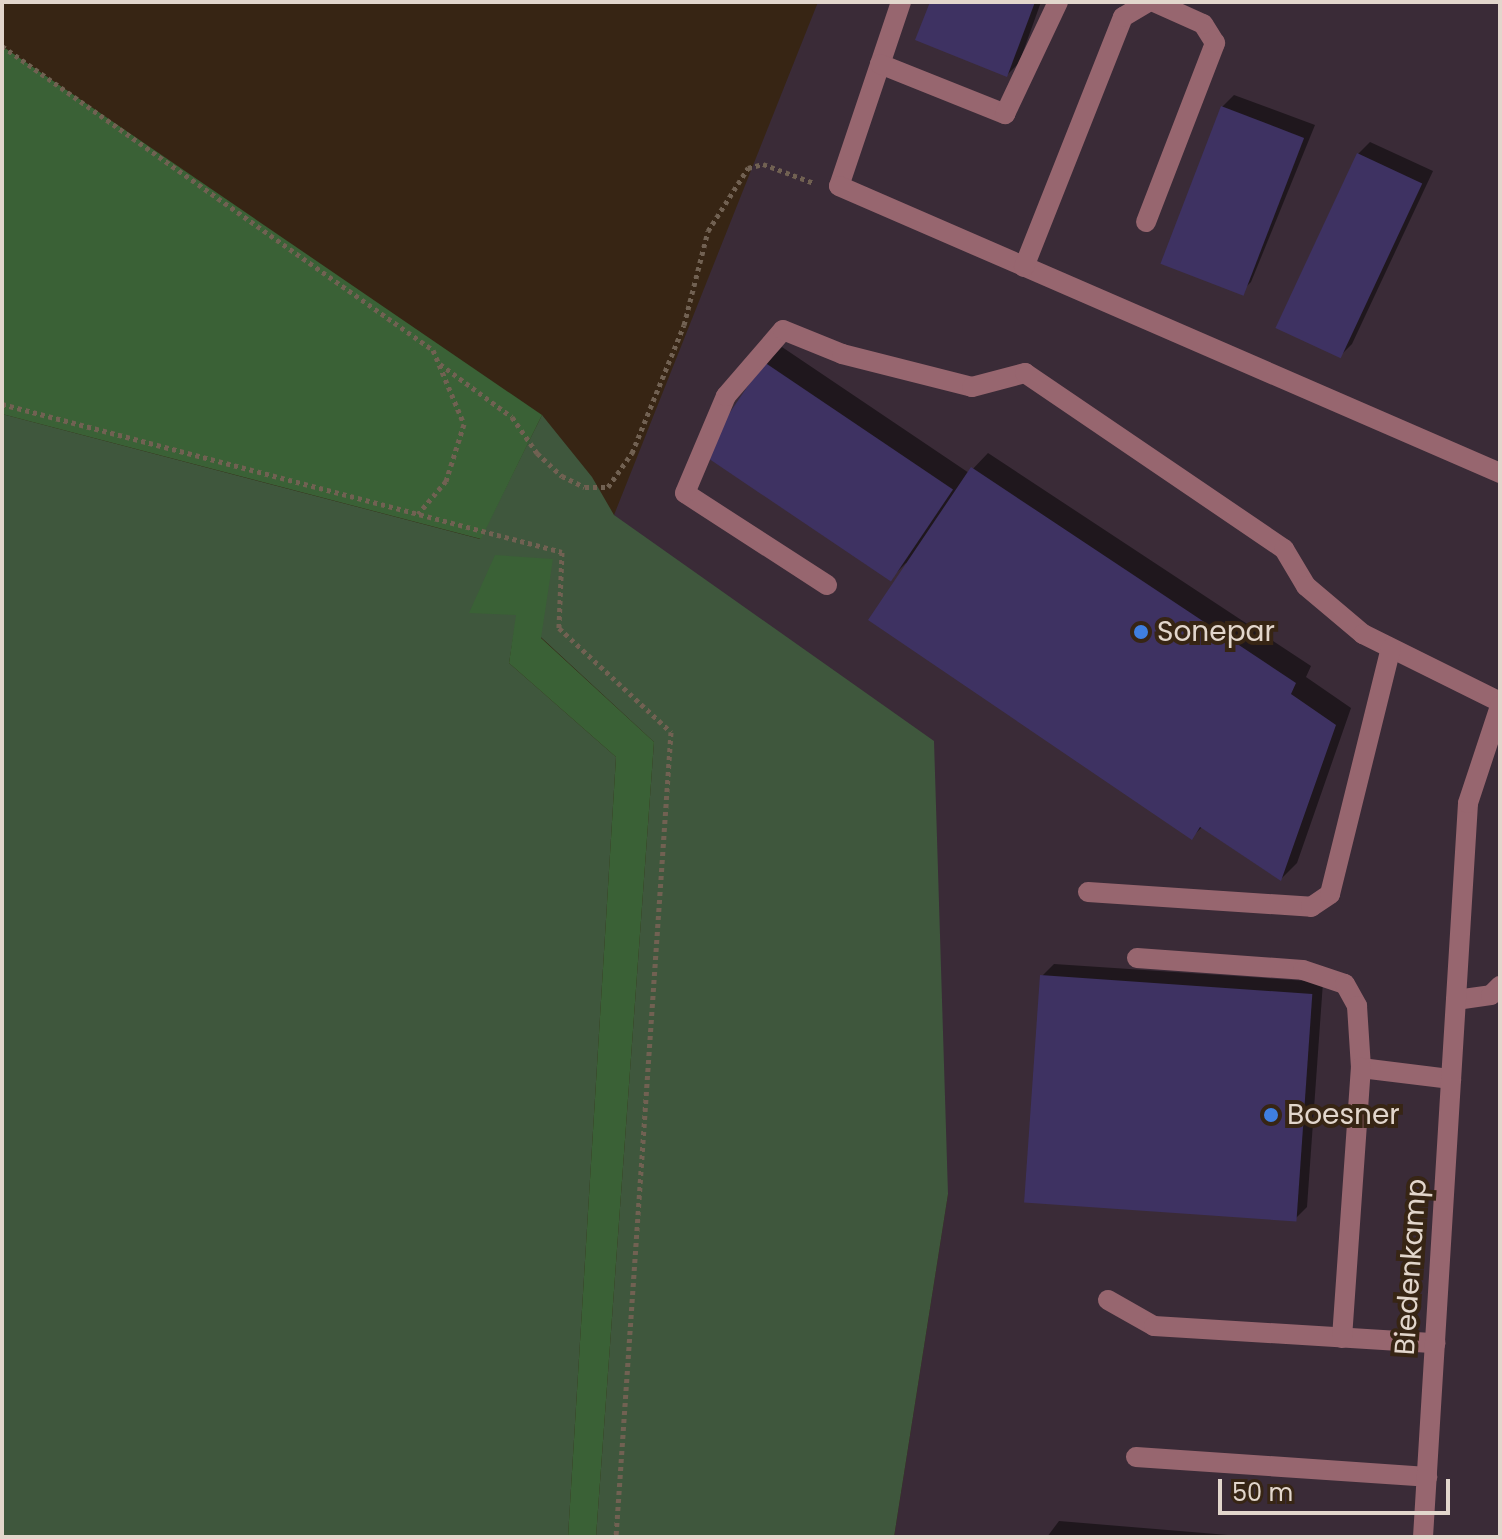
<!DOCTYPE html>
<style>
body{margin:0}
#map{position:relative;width:1502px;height:1539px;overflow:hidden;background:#372514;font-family:Poppins,sans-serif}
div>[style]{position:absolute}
.commercial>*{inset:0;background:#3a2b37}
.green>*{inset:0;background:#3f573d}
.forest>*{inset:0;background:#3a6136}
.shadow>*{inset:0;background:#0007}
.building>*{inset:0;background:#3e3262;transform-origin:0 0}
.path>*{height:5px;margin-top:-2.5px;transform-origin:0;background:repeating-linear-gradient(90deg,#716152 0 4px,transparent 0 8px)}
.minor>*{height:20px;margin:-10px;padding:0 10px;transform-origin:10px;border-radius:10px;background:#97666f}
.dots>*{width:22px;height:22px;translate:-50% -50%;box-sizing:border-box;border:4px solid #372514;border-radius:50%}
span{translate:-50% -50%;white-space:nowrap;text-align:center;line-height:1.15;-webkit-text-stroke:8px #372514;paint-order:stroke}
.poi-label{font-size:28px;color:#e2d6cc}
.left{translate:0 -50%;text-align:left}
.street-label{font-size:28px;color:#e2d6cc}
.frame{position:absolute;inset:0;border:4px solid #e2d6cc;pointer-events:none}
.scale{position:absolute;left:1218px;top:1479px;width:232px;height:36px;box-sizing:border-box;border:4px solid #e2d6cc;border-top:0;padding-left:10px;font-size:24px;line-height:28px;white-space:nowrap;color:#e2d6cc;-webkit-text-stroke:6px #372514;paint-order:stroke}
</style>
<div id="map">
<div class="commercial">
<i style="clip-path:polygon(818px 2px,1500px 2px,1500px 1537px,894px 1537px,948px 1194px,614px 515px)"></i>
</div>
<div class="green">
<i style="clip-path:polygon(2px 414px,480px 539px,542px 415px,592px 477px,614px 515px,934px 741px,948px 1194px,894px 1537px,596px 1537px,654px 742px,517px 615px,509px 663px,616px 757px,568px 1537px,2px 1537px)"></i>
</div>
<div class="forest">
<i style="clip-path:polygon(2px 46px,542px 415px,481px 539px,2px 414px)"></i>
<i style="clip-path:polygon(495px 555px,553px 559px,541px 638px,654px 742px,596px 1537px,568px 1537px,616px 757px,509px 663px,516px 615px,469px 613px)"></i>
</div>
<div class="shadow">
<i style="clip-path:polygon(932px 2px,1041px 2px,1019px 63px,1007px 75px)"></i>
<i style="clip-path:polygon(1234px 95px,1315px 125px,1251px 282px,1239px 294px,1222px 107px)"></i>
<i style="clip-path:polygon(1370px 142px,1433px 171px,1352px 344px,1340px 356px,1358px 154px)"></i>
<i style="clip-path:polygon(782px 347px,969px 473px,988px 453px,1311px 666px,1306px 677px,1351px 708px,1297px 863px,1281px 879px,1203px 826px,1192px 837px,906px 563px,890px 579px,766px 363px)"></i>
<i style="clip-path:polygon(1054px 964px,1323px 982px,1307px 1207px,1295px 1219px,1042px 976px)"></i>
<i style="clip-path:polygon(1059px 1521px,1252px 1537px,1047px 1537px)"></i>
</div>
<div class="building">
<i style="clip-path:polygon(930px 2px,1035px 2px,1007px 77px,915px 40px)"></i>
<i style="left:1221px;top:106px;width:89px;height:169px;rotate:21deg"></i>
<i style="left:1357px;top:153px;width:72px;height:193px;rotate:25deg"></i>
<i style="left:764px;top:362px;width:228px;height:111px;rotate:34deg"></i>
<i style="clip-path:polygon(971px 467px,1296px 683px,1291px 694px,1336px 725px,1281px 881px,1200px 827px,1192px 840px,868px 620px)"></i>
<i style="left:1040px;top:975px;width:273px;height:228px;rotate:4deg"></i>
</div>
<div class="path">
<i style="left:2px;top:46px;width:527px;rotate:35.2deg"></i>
<i style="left:433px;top:350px;width:80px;rotate:67.3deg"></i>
<i style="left:464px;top:424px;width:60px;rotate:107.5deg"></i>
<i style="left:446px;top:481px;width:43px;rotate:130.3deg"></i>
<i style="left:440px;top:364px;width:89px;rotate:36.4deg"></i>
<i style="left:512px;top:417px;width:44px;rotate:55.2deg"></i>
<i style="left:537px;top:453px;width:34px;rotate:43deg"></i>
<i style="left:562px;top:476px;width:25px;rotate:26deg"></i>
<i style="left:585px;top:487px;width:23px"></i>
<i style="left:608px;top:487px;width:42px;rotate:-54.8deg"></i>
<i style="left:632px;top:453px;width:138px;rotate:-67.9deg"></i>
<i style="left:684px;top:325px;width:97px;rotate:-75.7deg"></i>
<i style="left:708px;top:231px;width:75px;rotate:-57.6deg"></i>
<i style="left:748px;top:168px;width:16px;rotate:-15deg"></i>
<i style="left:763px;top:164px;width:54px;rotate:20.4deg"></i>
<i style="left:2px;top:404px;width:579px;rotate:14.8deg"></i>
<i style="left:562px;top:552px;width:76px;rotate:92.3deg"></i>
<i style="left:559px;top:628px;width:153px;rotate:42.9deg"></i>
<i style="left:671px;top:732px;width:807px;rotate:93.91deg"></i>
</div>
<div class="minor">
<i style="left:901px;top:2px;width:194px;rotate:108.6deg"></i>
<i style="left:839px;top:186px;width:721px;rotate:23.47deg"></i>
<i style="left:880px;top:64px;width:135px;rotate:21.8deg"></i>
<i style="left:1005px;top:114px;width:124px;rotate:-64.7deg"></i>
<i style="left:1146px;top:222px;width:192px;rotate:-68.9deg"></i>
<i style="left:1215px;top:43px;width:22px;rotate:-122deg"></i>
<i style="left:1203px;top:24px;width:54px;rotate:-155.8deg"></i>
<i style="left:1024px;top:267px;width:269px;rotate:-68.4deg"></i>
<i style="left:1123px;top:17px;width:29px;rotate:-31deg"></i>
<i style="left:827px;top:585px;width:169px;rotate:-147.1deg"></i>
<i style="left:685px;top:493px;width:105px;rotate:-67.1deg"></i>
<i style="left:726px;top:396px;width:87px;rotate:-49.2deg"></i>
<i style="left:783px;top:330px;width:64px;rotate:22.1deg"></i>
<i style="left:842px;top:354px;width:134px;rotate:14.2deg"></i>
<i style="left:972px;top:387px;width:55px;rotate:-14.8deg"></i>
<i style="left:1025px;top:373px;width:313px;rotate:34.2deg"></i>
<i style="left:1284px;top:549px;width:43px;rotate:59.3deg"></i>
<i style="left:1306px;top:586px;width:75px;rotate:40.1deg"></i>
<i style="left:1363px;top:634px;width:153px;rotate:26.4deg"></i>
<i style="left:1088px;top:892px;width:224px;rotate:3.8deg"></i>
<i style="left:1311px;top:907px;width:23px;rotate:-34deg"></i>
<i style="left:1330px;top:894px;width:253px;rotate:-76.1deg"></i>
<i style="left:1137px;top:958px;width:166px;rotate:4.1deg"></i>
<i style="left:1303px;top:970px;width:44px;rotate:18.4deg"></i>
<i style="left:1345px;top:984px;width:25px;rotate:61deg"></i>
<i style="left:1357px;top:1006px;width:62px;rotate:86.3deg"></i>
<i style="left:1361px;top:1068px;width:91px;rotate:7deg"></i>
<i style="left:1456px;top:1000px;width:35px;rotate:-8deg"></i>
<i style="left:1491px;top:995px;width:13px;rotate:-45deg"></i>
<i style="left:1108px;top:1300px;width:53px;rotate:29.5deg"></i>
<i style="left:1154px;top:1326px;width:282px;rotate:3.5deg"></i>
<i style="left:1342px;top:1338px;width:271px;rotate:-86deg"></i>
<i style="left:1136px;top:1457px;width:292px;rotate:3.9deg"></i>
<i style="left:1423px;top:1537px;width:735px;rotate:-86.49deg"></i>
<i style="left:1468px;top:803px;width:102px;rotate:-71.7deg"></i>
</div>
<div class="dots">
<i style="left:1141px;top:632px;background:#3f7fe0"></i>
<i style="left:1271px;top:1115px;background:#3f7fe0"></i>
</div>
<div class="poi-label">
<span class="left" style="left:1157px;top:632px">Sonepar</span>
<span class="left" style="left:1287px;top:1115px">Boesner</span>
</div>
<div class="street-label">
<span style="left:1411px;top:1267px;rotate:-86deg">Biedenkamp</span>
</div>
<div class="frame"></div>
<div class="scale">50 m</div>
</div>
